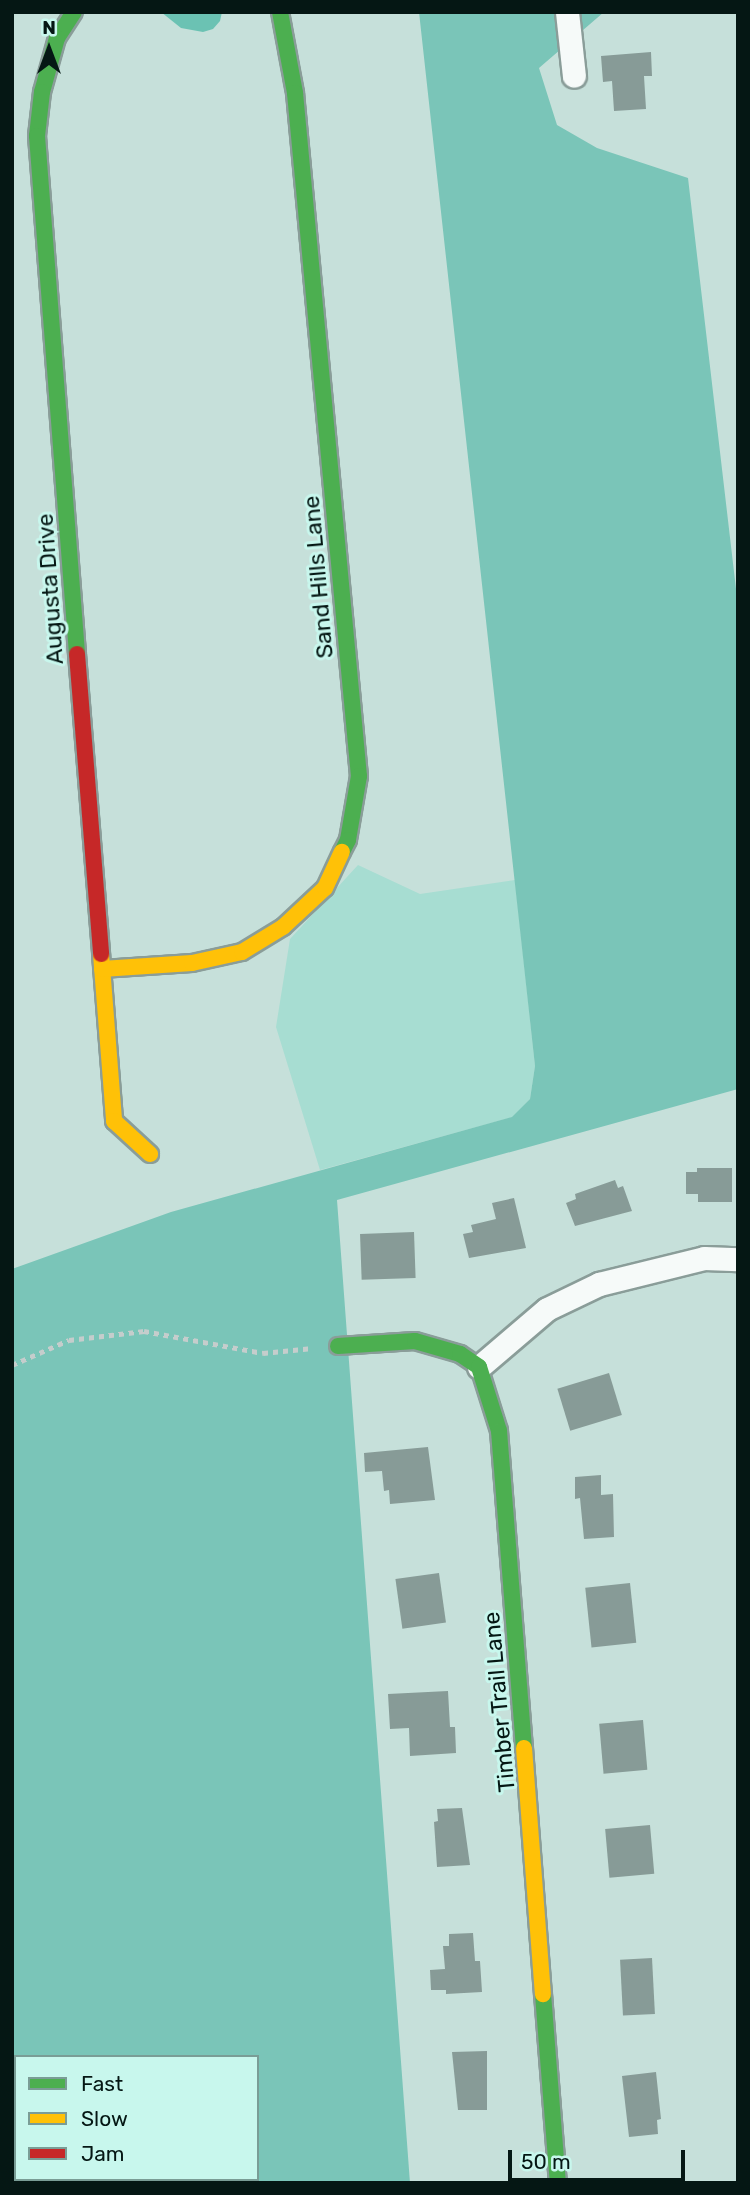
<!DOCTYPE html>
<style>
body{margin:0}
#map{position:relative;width:750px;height:2195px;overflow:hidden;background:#c6e0da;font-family:Rubik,sans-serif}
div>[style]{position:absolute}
.green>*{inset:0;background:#a7ddd2}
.forest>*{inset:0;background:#7ac5b8}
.water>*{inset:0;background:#6bc2b3}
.building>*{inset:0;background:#879b97;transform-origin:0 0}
.path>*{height:4.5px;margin-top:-2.25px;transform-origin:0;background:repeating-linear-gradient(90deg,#c5cdcc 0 5px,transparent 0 10px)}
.roads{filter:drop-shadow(2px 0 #8a9d99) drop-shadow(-2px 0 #8a9d99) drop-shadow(0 2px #8a9d99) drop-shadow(0 -2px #8a9d99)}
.street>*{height:23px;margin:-11.5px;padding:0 11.5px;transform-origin:11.5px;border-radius:11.5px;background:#f6faf9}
.fast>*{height:16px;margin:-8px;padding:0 8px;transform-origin:8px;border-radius:8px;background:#4caf50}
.slow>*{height:16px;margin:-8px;padding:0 8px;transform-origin:8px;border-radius:8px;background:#ffc107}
.jam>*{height:16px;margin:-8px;padding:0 8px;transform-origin:8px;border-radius:8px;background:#c62828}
span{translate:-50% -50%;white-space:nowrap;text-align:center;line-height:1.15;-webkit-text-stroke:6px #c8f7ed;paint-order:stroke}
.street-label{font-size:23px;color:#051714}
.frame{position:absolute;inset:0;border:14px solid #051714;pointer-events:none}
.legend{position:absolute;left:14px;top:2055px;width:245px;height:126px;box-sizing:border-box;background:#c8f7ed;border:2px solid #7a9d96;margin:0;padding:9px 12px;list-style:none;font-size:21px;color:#051714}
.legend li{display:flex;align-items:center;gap:14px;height:35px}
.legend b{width:35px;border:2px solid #7a9d96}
.north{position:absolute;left:14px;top:14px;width:70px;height:70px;-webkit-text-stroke:5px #c8f7ed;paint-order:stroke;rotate:0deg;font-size:19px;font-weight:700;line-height:28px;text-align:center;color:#051714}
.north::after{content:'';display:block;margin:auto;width:24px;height:32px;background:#051714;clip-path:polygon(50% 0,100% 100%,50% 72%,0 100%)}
.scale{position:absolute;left:508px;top:2150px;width:177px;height:32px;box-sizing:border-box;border:4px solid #051714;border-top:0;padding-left:9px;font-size:21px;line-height:24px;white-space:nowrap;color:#051714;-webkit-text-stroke:5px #c8f7ed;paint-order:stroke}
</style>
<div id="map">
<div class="green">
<i style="clip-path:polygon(358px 865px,420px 894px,515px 880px,535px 1066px,530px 1099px,513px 1117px,320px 1170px,276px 1027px,290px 939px)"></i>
</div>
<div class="forest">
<i style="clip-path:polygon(evenodd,419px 12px,604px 12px,539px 68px,557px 125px,597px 148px,688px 178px,738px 606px,738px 1089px,337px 1200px,410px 2183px,12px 2183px,12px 1269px,171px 1212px,512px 1117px,530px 1099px,535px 1066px,419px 12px,16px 2057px,257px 2057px,257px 2179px,16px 2179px,16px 2057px)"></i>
</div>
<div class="water">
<i style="clip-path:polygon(161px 12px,222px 12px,220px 21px,213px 29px,203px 32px,181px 28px)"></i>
</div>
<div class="building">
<i style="clip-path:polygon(651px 52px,652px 76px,644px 76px,646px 109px,614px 111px,612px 81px,603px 82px,601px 56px)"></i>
<i style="clip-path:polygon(697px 1168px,732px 1168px,732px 1202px,698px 1202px,698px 1194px,686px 1194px,686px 1172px,697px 1172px)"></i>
<i style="clip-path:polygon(615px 1180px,618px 1188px,623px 1186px,632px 1211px,575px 1226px,566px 1203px,576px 1199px,575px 1194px)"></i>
<i style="clip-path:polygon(514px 1198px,526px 1248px,469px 1258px,463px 1234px,473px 1232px,471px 1225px,496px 1219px,492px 1203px)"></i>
<i style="left:414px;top:1232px;width:46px;height:54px;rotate:88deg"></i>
<i style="left:609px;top:1373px;width:44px;height:54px;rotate:73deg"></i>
<i style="clip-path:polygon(428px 1447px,435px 1500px,390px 1504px,389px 1490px,384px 1491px,382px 1471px,365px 1472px,364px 1453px)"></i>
<i style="clip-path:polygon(601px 1475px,601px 1495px,613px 1494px,614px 1537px,584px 1539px,580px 1498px,575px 1499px,575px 1477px)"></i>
<i style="left:439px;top:1573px;width:50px;height:44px;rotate:82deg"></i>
<i style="left:630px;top:1583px;width:60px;height:45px;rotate:84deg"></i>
<i style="clip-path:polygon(448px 1691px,450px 1727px,455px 1727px,456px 1753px,410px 1756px,409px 1728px,390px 1729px,388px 1694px)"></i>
<i style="left:643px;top:1720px;width:50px;height:44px;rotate:85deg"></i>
<i style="clip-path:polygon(462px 1808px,470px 1865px,437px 1867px,434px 1822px,438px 1821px,437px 1809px)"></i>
<i style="left:650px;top:1825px;width:49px;height:45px;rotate:85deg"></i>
<i style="clip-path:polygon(473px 1933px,475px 1961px,480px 1961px,482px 1992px,446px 1994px,446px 1990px,431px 1990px,430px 1970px,445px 1969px,443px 1946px,449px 1946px,449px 1934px)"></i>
<i style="left:652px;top:1958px;width:56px;height:32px;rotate:87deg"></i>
<i style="clip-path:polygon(487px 2051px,487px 2110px,458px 2110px,452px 2052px)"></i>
<i style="clip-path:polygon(656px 2072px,661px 2119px,657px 2120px,658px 2134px,629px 2137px,622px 2076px)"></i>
</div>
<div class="path">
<i style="left:12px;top:1365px;width:62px;rotate:-23.7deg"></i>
<i style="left:69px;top:1340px;width:76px;rotate:-6.8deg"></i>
<i style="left:144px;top:1331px;width:121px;rotate:10.5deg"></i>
<i style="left:263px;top:1353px;width:50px;rotate:-5.7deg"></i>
</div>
<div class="roads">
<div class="street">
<i style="left:567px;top:12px;width:64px;rotate:83.8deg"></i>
<i style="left:479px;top:1367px;width:89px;rotate:-40.5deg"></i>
<i style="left:547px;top:1309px;width:58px;rotate:-25.7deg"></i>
<i style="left:599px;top:1284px;width:108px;rotate:-13.9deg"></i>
<i style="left:704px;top:1258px;width:34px;rotate:2deg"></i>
</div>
<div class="fast">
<i style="left:74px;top:12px;width:31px;rotate:123deg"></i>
<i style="left:57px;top:38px;width:56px;rotate:105.5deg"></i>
<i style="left:42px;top:92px;width:44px;rotate:96.5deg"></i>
<i style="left:37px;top:136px;width:520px;rotate:85.58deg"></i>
<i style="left:280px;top:12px;width:82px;rotate:79.5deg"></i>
<i style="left:295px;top:93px;width:686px;rotate:84.65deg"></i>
<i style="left:359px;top:776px;width:65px;rotate:99.8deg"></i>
<i style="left:348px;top:840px;width:13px;rotate:117deg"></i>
<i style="left:338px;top:1346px;width:77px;rotate:-3.7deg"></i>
<i style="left:415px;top:1341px;width:47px;rotate:16.1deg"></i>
<i style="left:460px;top:1354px;width:23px;rotate:34deg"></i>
<i style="left:479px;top:1367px;width:67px;rotate:72.6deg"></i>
<i style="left:499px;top:1431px;width:318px;rotate:85.5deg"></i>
<i style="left:543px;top:1994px;width:190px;rotate:85.5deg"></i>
</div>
<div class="slow">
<i style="left:101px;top:954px;width:168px;rotate:85.5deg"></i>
<i style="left:114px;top:1121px;width:49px;rotate:42.5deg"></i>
<i style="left:102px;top:969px;width:90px;rotate:-3.8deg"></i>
<i style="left:192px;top:963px;width:51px;rotate:-12.4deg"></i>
<i style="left:242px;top:952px;width:48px;rotate:-31.4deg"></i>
<i style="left:283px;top:927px;width:57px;rotate:-42.9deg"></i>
<i style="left:325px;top:888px;width:40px;rotate:-65deg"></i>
<i style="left:524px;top:1748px;width:247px;rotate:85.6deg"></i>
</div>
<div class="jam">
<i style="left:77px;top:654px;width:301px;rotate:85.4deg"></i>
</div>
</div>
<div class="street-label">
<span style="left:318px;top:577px;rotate:-95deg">Sand Hills Lane</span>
<span style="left:50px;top:589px;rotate:-94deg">Augusta Drive</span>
<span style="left:499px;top:1702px;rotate:-95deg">Timber Trail Lane</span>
</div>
<div class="frame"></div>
<ul class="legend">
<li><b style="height:9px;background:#4caf50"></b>Fast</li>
<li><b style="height:9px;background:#ffc107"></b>Slow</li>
<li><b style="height:9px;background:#c62828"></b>Jam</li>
</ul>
<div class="north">N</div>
<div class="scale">50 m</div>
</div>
